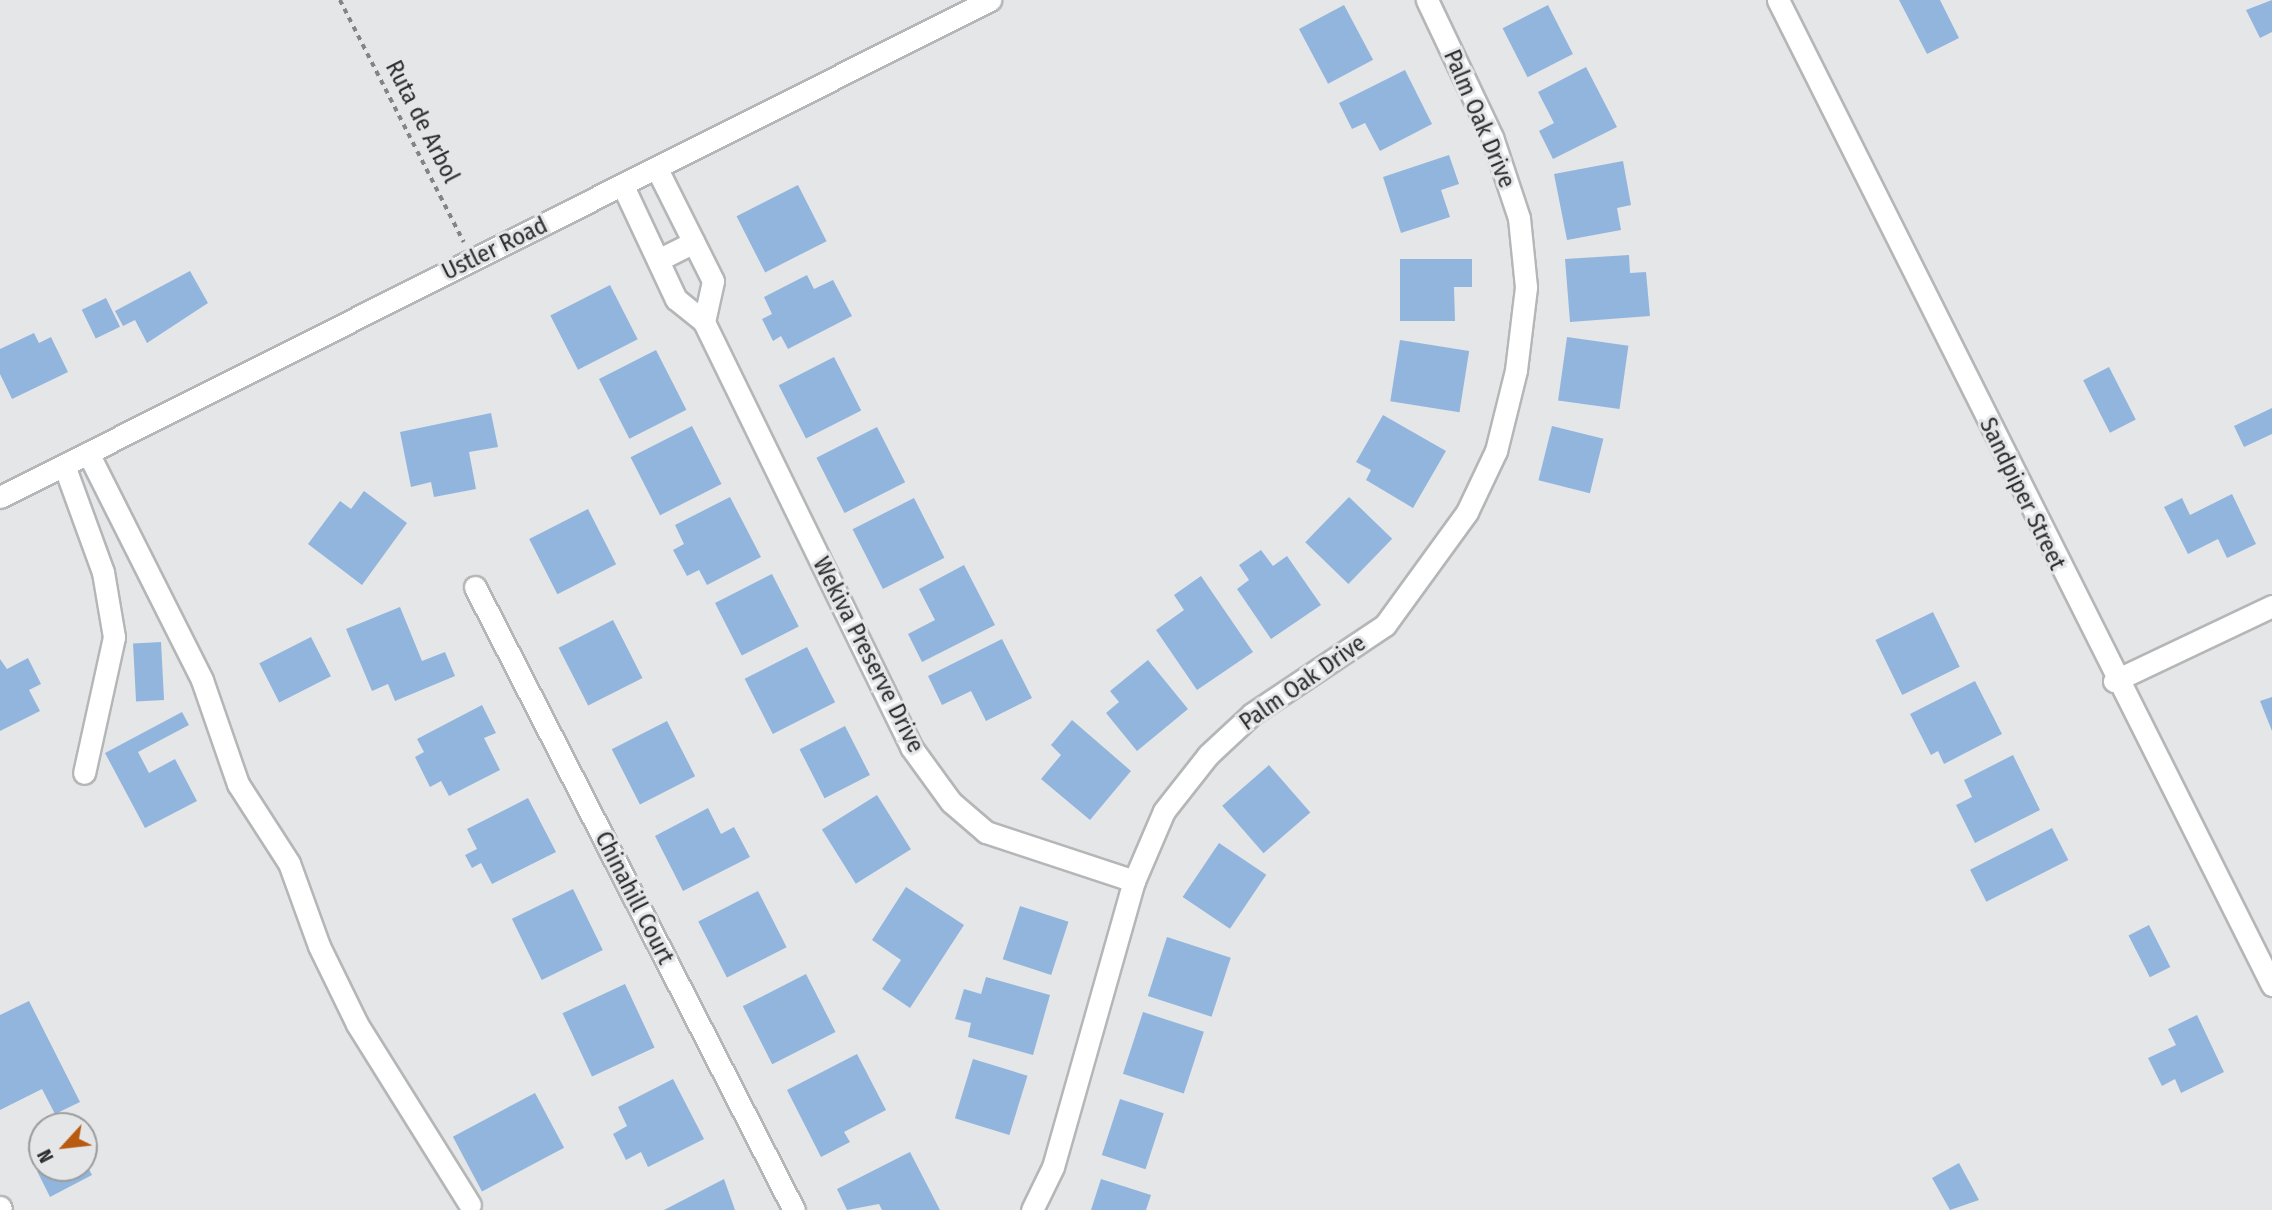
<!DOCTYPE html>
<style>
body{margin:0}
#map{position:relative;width:2272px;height:1210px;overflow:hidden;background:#e5e6e8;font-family:"Fira Sans Condensed",sans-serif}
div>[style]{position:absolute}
.building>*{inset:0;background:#92b5dd;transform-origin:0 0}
.path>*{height:3.5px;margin-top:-1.75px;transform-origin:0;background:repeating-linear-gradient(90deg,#838485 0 5px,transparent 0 10px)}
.roads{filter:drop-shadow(2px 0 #b5b6b7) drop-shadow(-2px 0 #b5b6b7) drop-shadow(0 2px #b5b6b7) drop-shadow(0 -2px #b5b6b7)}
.minor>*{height:21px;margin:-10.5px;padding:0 10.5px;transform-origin:10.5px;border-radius:10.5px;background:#fff}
span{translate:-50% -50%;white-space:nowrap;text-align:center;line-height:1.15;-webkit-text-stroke:6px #e5e6e8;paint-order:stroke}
.street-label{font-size:24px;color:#2d2d2e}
.north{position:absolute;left:28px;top:1112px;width:70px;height:70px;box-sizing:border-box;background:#e5e6e8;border:2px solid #9b9c9e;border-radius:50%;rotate:243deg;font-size:19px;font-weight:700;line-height:28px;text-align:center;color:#2d2d2e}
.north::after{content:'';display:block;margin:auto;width:24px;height:32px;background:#b85a0f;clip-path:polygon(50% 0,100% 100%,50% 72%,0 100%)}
</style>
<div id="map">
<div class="building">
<i style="clip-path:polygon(1899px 0,1940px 0,1959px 38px,1927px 54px)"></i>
<i style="clip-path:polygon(2272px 0,2272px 32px,2260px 38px,2246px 10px)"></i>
<i style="left:1344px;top:5px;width:62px;height:51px;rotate:62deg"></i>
<i style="left:1548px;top:5px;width:55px;height:51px;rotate:63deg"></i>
<i style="clip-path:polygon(1586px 67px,1617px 127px,1553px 159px,1539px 131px,1554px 123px,1538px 92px)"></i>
<i style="clip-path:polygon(1405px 70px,1432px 124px,1380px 151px,1365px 123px,1352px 129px,1339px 103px)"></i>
<i style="clip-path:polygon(1449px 155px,1459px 184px,1441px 190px,1450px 217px,1401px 233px,1383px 177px)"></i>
<i style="clip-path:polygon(1623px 161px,1631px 205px,1617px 208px,1621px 230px,1567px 240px,1554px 174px)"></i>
<i style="left:798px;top:185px;width:63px;height:69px;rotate:63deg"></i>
<i style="clip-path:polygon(1629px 255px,1630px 273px,1646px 272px,1650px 316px,1570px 322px,1565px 259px)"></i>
<i style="clip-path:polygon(1400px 259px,1472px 259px,1472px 287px,1454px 287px,1455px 321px,1400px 321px)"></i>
<i style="clip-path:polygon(190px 271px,208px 303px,147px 343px,135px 320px,123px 326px,115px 311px)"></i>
<i style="clip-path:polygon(807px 275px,814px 289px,833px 280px,852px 316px,788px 349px,781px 336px,773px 341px,762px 319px,772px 314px,764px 297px)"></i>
<i style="left:610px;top:285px;width:61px;height:67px;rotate:63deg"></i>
<i style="left:106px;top:298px;width:32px;height:27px;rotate:64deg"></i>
<i style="clip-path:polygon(34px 333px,39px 343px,51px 337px,68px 372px,12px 399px,0 374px,0 349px)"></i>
<i style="left:1567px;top:337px;width:62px;height:64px;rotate:8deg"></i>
<i style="left:1400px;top:340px;width:70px;height:62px;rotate:9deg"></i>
<i style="left:656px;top:350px;width:67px;height:64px;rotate:63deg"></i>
<i style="left:834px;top:357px;width:60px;height:62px;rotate:63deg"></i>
<i style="left:2109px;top:367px;width:59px;height:29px;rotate:63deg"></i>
<i style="clip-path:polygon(2272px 408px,2272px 434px,2244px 447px,2234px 426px)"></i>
<i style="clip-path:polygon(491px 413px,498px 447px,469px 452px,476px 489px,434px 497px,431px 482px,411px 487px,400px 432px)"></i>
<i style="clip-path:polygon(1383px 415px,1446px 451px,1413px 508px,1366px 480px,1371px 470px,1356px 462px)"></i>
<i style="left:692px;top:426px;width:65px;height:69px;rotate:63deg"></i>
<i style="left:1552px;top:426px;width:53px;height:56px;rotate:14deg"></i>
<i style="left:877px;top:427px;width:62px;height:68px;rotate:63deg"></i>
<i style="clip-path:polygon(364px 491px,407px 523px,362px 585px,308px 544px,340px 501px,351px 509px)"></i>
<i style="clip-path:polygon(2232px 494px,2256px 544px,2227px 558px,2218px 539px,2188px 554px,2164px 507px,2182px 498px,2190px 515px)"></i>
<i style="clip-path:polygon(730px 497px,761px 557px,707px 585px,699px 570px,687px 576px,673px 550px,684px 544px,675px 525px)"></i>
<i style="left:1349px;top:497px;width:60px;height:63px;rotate:44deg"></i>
<i style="left:914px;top:498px;width:67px;height:69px;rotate:63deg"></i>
<i style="left:588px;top:509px;width:62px;height:66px;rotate:63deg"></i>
<i style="clip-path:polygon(1261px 550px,1273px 566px,1287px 556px,1321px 605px,1271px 639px,1237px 589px,1249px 580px,1239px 565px)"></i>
<i style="clip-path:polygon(964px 565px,995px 625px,922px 662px,908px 634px,935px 620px,919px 589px)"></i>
<i style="left:772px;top:574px;width:59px;height:64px;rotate:63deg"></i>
<i style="clip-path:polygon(1201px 576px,1253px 652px,1197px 690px,1156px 630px,1184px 610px,1174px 595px)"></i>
<i style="clip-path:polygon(400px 607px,422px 661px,445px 652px,455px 676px,395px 701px,388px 684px,372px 691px,346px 629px)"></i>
<i style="left:1933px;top:612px;width:61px;height:64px;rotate:64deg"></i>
<i style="left:613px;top:620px;width:65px;height:61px;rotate:63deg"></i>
<i style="left:311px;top:637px;width:44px;height:58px;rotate:63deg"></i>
<i style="clip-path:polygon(1002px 639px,1032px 698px,986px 721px,971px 691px,942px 705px,928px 676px)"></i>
<i style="left:161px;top:642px;width:58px;height:28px;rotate:87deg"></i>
<i style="left:807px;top:647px;width:62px;height:70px;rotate:63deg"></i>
<i style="clip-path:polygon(28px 658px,41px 684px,29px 690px,40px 711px,0 731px,0 659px,7px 669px)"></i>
<i style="clip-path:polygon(1148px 660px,1188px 709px,1137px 751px,1106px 713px,1119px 702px,1110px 691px)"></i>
<i style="clip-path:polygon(1975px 681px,2002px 734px,1944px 764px,1938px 751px,1931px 755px,1910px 714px)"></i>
<i style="clip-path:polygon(2272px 697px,2272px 731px,2260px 701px)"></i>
<i style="clip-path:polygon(482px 705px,496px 733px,484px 738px,500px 770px,449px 796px,441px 781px,430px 787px,415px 757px,424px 752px,417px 739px)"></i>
<i style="clip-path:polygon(182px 712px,189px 725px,138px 752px,149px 773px,175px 759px,197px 801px,145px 828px,105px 753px)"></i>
<i style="clip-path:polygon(1072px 720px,1131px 771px,1090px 820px,1041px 779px,1061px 755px,1051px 745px)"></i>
<i style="left:667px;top:721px;width:62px;height:62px;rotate:63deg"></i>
<i style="left:845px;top:726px;width:55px;height:51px;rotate:63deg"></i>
<i style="clip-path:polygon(2013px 755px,2040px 810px,1975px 843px,1956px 805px,1972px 797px,1964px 780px)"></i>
<i style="left:1269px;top:765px;width:63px;height:62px;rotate:49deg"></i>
<i style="left:877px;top:795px;width:64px;height:65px;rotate:58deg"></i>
<i style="clip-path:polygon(528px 798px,556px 852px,492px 884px,481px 863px,472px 868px,465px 855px,477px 849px,467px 829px)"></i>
<i style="clip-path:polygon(708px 808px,721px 834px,734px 827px,750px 857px,683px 891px,655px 836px)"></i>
<i style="left:2052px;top:828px;width:36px;height:92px;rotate:63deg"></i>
<i style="left:1219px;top:843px;width:57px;height:65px;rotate:34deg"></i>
<i style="clip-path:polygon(906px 887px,964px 925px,910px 1008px,882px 989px,901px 960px,872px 940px)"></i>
<i style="left:573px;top:889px;width:68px;height:68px;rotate:64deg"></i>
<i style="left:758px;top:891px;width:63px;height:67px;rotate:63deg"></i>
<i style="left:1020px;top:906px;width:51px;height:56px;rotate:18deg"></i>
<i style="left:2149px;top:925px;width:47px;height:23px;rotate:63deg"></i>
<i style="left:1167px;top:937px;width:67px;height:62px;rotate:18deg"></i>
<i style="left:806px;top:974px;width:65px;height:71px;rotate:63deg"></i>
<i style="clip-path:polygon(986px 977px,1050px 995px,1033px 1055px,968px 1037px,971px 1023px,955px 1019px,964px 989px,981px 994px)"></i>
<i style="left:625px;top:984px;width:70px;height:69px;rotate:65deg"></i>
<i style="clip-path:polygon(29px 1001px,80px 1102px,55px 1114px,42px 1089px,0 1110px,0 1015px)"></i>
<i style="left:1143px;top:1012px;width:64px;height:65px;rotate:18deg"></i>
<i style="clip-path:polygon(2197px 1015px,2224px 1072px,2181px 1093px,2175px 1079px,2162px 1086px,2148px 1058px,2176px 1045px,2168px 1029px)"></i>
<i style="clip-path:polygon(857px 1054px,886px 1110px,844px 1132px,850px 1142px,821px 1157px,787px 1090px)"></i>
<i style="left:973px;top:1059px;width:57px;height:62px;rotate:17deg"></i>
<i style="clip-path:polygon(673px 1079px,704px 1139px,648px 1167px,641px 1152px,626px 1160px,613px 1134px,627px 1126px,618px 1107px)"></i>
<i style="left:535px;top:1093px;width:62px;height:93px;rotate:62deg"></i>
<i style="left:1120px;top:1099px;width:46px;height:59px;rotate:18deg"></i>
<i style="clip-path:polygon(910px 1152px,940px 1210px,882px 1210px,879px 1204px,847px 1210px,837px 1189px)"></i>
<i style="clip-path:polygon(84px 1160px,92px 1175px,50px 1197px,37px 1171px,84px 1168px)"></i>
<i style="clip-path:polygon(1959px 1163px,1979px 1200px,1950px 1210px,1932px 1178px)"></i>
<i style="clip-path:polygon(724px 1179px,735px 1210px,664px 1210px)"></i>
<i style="clip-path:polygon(1101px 1179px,1151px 1195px,1146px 1210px,1091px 1210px)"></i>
</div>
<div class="path">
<i style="left:340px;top:0;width:272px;rotate:62.9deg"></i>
</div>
<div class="roads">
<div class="minor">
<i style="left:1778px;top:0;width:1102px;rotate:63.37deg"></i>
<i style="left:657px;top:169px;width:125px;rotate:63.4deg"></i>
<i style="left:713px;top:281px;width:42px;rotate:102.4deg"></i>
<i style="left:623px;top:186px;width:125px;rotate:64.9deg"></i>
<i style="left:676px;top:299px;width:36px;rotate:39deg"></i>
<i style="left:704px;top:322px;width:473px;rotate:64deg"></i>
<i style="left:911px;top:747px;width:68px;rotate:54deg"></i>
<i style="left:951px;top:802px;width:46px;rotate:40.6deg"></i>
<i style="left:986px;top:832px;width:156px;rotate:18.3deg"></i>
<i style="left:658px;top:260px;width:40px;rotate:-26.6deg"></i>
<i style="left:88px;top:453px;width:254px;rotate:63.3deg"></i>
<i style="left:202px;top:680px;width:110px;rotate:70.9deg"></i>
<i style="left:238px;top:784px;width:94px;rotate:57.2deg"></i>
<i style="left:289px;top:863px;width:88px;rotate:70.1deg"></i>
<i style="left:319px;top:946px;width:87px;rotate:64deg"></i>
<i style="left:357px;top:1024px;width:213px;rotate:58deg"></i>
<i style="left:64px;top:465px;width:114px;rotate:70deg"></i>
<i style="left:103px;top:572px;width:66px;rotate:80.4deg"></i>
<i style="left:114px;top:637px;width:139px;rotate:102.4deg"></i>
<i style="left:0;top:497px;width:1108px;rotate:-26.66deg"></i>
<i style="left:475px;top:587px;width:700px;rotate:62.89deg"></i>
<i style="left:2114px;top:681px;width:175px;rotate:-25.4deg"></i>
<i style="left:0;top:1207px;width:3px;rotate:72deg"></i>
<i style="left:1032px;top:1210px;width:48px;rotate:-64deg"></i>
<i style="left:1053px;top:1167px;width:297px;rotate:-74.2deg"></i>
<i style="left:1134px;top:881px;width:76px;rotate:-66.8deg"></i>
<i style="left:1164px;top:811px;width:71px;rotate:-51.8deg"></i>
<i style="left:1208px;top:755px;width:60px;rotate:-43deg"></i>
<i style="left:1252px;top:714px;width:160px;rotate:-33.8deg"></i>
<i style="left:1385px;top:625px;width:140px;rotate:-54deg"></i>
<i style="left:1467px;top:512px;width:68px;rotate:-64.6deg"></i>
<i style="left:1496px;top:451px;width:83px;rotate:-76.1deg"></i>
<i style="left:1516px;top:370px;width:84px;rotate:-83.1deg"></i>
<i style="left:1526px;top:287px;width:69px;rotate:-95.8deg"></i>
<i style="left:1519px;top:218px;width:85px;rotate:-108.4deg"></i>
<i style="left:1492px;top:137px;width:152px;rotate:-115.4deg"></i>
</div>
</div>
<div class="street-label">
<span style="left:1479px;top:119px;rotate:67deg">Palm Oak Drive</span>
<span style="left:422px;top:122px;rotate:63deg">Ruta de Arbol</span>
<span style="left:495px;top:249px;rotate:-26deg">Ustler Road</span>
<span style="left:2022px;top:494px;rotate:64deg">Sandpiper Street</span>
<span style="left:868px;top:655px;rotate:63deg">Wekiva Preserve Drive</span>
<span style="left:1303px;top:683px;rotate:-35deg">Palm Oak Drive</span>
<span style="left:634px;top:898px;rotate:63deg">Chinahill Court</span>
</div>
<div class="north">N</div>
</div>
